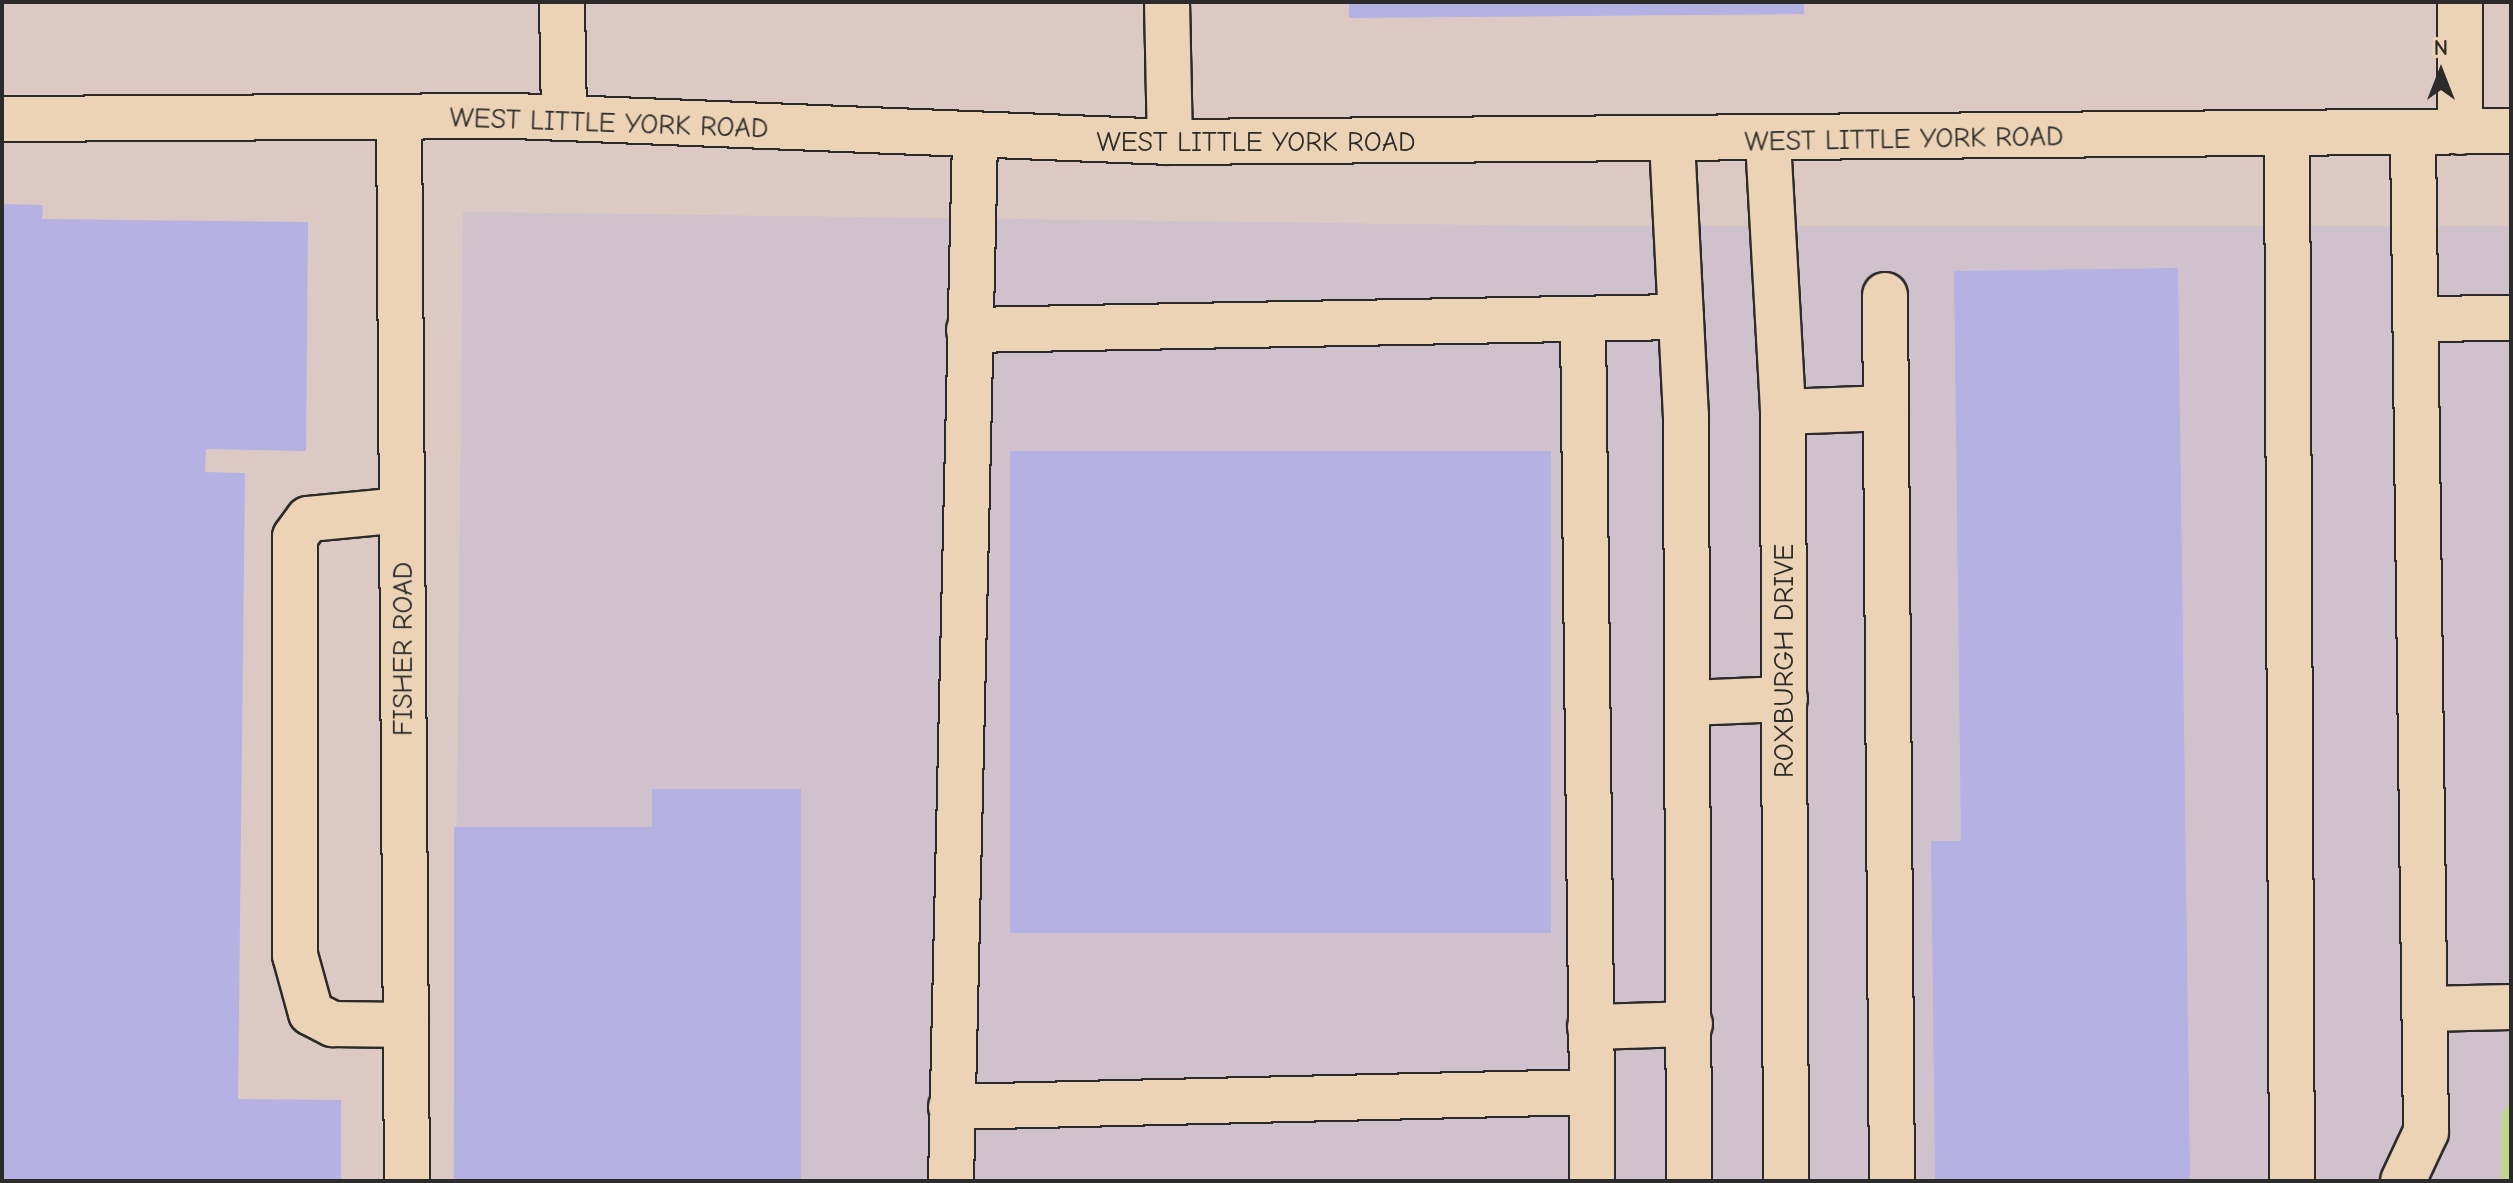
<!DOCTYPE html>
<style>
body{margin:0}
#map{position:relative;width:2513px;height:1183px;overflow:hidden;background:#dcc9c3;font-family:"Comic Neue",sans-serif}
div>[style]{position:absolute}
.built>*{inset:0;background:#d0c2cd}
.green>*{inset:0;background:#c2d68b}
.building>*{inset:0;background:#b5b1e3;transform-origin:0 0}
.roads{filter:drop-shadow(2px 0 #2b2b2b) drop-shadow(-2px 0 #2b2b2b) drop-shadow(0 2px #2b2b2b) drop-shadow(0 -2px #2b2b2b)}
.minor>*{height:44px;margin:-22px;padding:0 22px;transform-origin:22px;border-radius:22px;background:#edd3b5}
.major>*{height:44px;margin:-22px;padding:0 22px;transform-origin:22px;border-radius:22px;background:#edd3b5}
span{translate:-50% -50%;white-space:nowrap;text-align:center;line-height:1.15;-webkit-text-stroke:8px #edd3b5;paint-order:stroke}
.street-label{font-size:28px;color:#2b2b2b}
.frame{position:absolute;inset:0;border:4px solid #2b2b2b;pointer-events:none}
.north{position:absolute;left:2401px;top:32px;width:80px;height:80px;-webkit-text-stroke:6px #edd3b5;paint-order:stroke;rotate:0deg;font-size:22px;font-weight:700;line-height:32px;text-align:center;color:#2b2b2b}
.north::after{content:'';display:block;margin:auto;width:28px;height:36px;background:#2b2b2b;clip-path:polygon(50% 0,100% 100%,50% 72%,0 100%)}
</style>
<div id="map">
<div class="built">
<i style="clip-path:polygon(463px 212px,1572px 226px,2511px 226px,2511px 1181px,453px 1181px)"></i>
</div>
<div class="green">
<i style="clip-path:polygon(2511px 1099px,2511px 1181px,2501px 1181px,2502px 1114px)"></i>
</div>
<div class="building">
<i style="clip-path:polygon(1349px 2px,1804px 2px,1804px 14px,1349px 18px)"></i>
<i style="clip-path:polygon(2px 204px,43px 205px,42px 219px,308px 222px,306px 451px,206px 449px,205px 472px,245px 473px,238px 1099px,341px 1100px,341px 1181px,2px 1181px)"></i>
<i style="clip-path:polygon(2178px 268px,2190px 1181px,1935px 1181px,1931px 841px,1961px 841px,1954px 271px)"></i>
<i style="left:1551px;top:451px;width:482px;height:541px;rotate:90deg"></i>
<i style="clip-path:polygon(652px 789px,801px 789px,801px 1181px,454px 1181px,454px 827px,652px 827px)"></i>
</div>
<div class="roads">
<div class="minor">
<i style="left:562px;top:2px;width:116px;rotate:89deg"></i>
<i style="left:1167px;top:2px;width:140px;rotate:88.8deg"></i>
<i style="left:2460px;top:2px;width:130px;rotate:90deg"></i>
<i style="left:399px;top:117px;width:1064px;rotate:89.57deg"></i>
<i style="left:2287px;top:135px;width:1046px;rotate:89.73deg"></i>
<i style="left:1672px;top:141px;width:274px;rotate:87.1deg"></i>
<i style="left:1686px;top:415px;width:766px;rotate:89.78deg"></i>
<i style="left:1768px;top:141px;width:271px;rotate:86.8deg"></i>
<i style="left:1783px;top:412px;width:769px;rotate:89.78deg"></i>
<i style="left:1885px;top:295px;width:886px;rotate:89.55deg"></i>
<i style="left:2415px;top:319px;width:96px;rotate:-0.6deg"></i>
<i style="left:969px;top:330px;width:712px;rotate:-1.05deg"></i>
<i style="left:1783px;top:412px;width:103px;rotate:-2.2deg"></i>
<i style="left:402px;top:510px;width:94px;rotate:174.5deg"></i>
<i style="left:308px;top:519px;width:22px;rotate:126deg"></i>
<i style="left:295px;top:537px;width:418px;rotate:90deg"></i>
<i style="left:295px;top:955px;width:60px;rotate:74.6deg"></i>
<i style="left:311px;top:1013px;width:25px;rotate:27deg"></i>
<i style="left:333px;top:1024px;width:73px;rotate:0.8deg"></i>
<i style="left:1688px;top:703px;width:97px;rotate:-2.4deg"></i>
<i style="left:2425px;top:1009px;width:86px;rotate:-1.3deg"></i>
<i style="left:1590px;top:1027px;width:100px;rotate:-1.7deg"></i>
<i style="left:1592px;top:1092px;width:89px;rotate:90deg"></i>
<i style="left:951px;top:1107px;width:641px;rotate:-1.34deg"></i>
<i style="left:1592px;top:1092px;width:773px;rotate:-90.67deg"></i>
<i style="left:951px;top:1181px;width:1043px;rotate:-88.68deg"></i>
<i style="left:2403px;top:1181px;width:54px;rotate:-64.9deg"></i>
<i style="left:2426px;top:1132px;width:999px;rotate:-90.75deg"></i>
</div>
<div class="major">
<i style="left:2px;top:119px;width:513px;rotate:-0.34deg"></i>
<i style="left:515px;top:116px;width:656px;rotate:2.27deg"></i>
<i style="left:1170px;top:142px;width:1341px;rotate:-0.47deg"></i>
</div>
</div>
<div class="street-label">
<span style="left:609px;top:123px;rotate:2deg">WEST LITTLE YORK ROAD</span>
<span style="left:1904px;top:139px;rotate:-1deg">WEST LITTLE YORK ROAD</span>
<span style="left:1256px;top:142px">WEST LITTLE YORK ROAD</span>
<span style="left:403px;top:649px;rotate:-90deg">FISHER ROAD</span>
<span style="left:1784px;top:661px;rotate:-90deg">ROXBURGH DRIVE</span>
</div>
<div class="frame"></div>
<div class="north">N</div>
</div>
